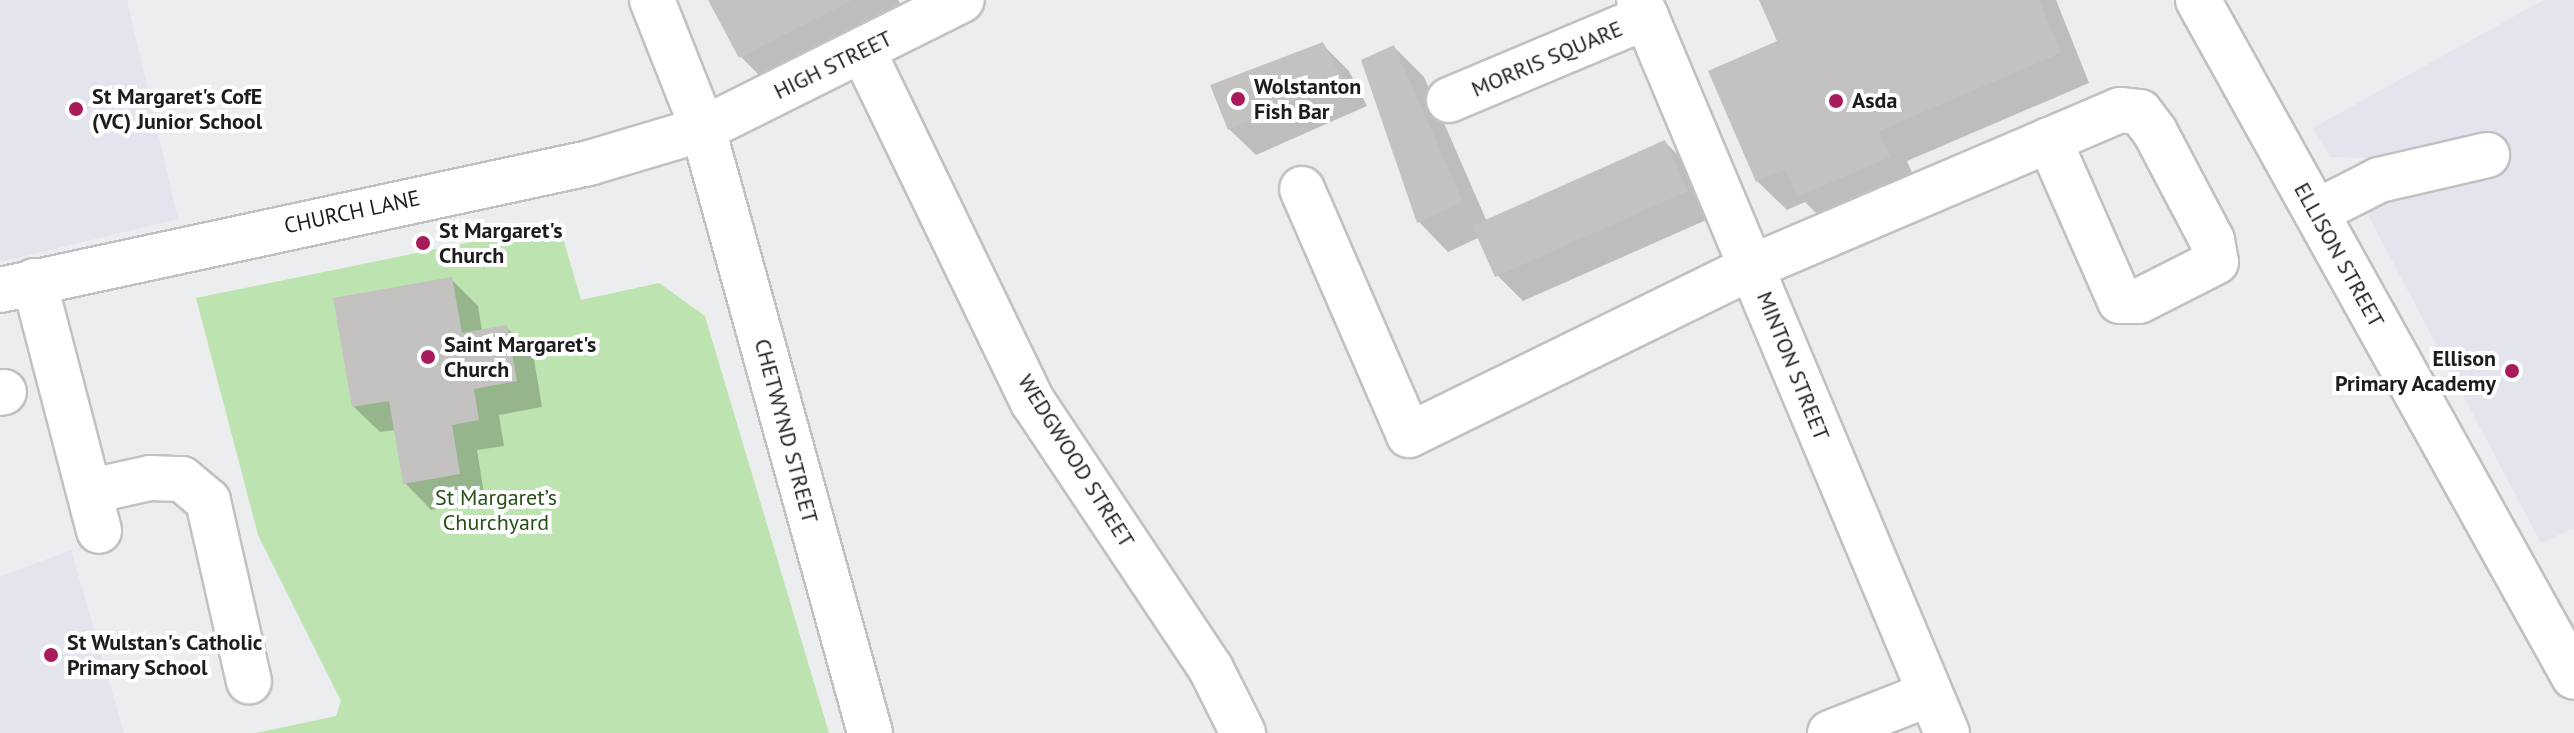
<!DOCTYPE html>
<meta charset="utf-8">
<style>
body{margin:0}
#map{position:relative;width:2574px;height:733px;overflow:hidden;background:#ecedee;font-family:"PT Sans",sans-serif}
div>[style]{position:absolute}
.built>*{inset:0;background:#e3e4ed}
.green>*{inset:0;background:#bde3b1}
.shadow>*{inset:0;background:#0003}
.building>*{inset:0;background:#c3c2c1;transform-origin:0 0}
.roads{filter:drop-shadow(2px 0 #c1c1c3) drop-shadow(-2px 0 #c1c1c3) drop-shadow(0 2px #c1c1c3) drop-shadow(0 -2px #c1c1c3)}
.minor>*{height:44px;margin:-22px;padding:0 22px;transform-origin:22px;border-radius:22px;background:#fff}
.major>*{height:44px;margin:-22px;padding:0 22px;transform-origin:22px;border-radius:22px;background:#fff}
.dots>*{width:22px;height:22px;translate:-50% -50%;box-sizing:border-box;border:4px solid #fff;border-radius:50%}
span{translate:-50% -50%;white-space:nowrap;text-align:center;line-height:1.15;-webkit-text-stroke:8px #fff;paint-order:stroke}
.street-label{font-size:22px;color:#1d1d1e}
.poi-label{font-size:22px;color:#1d1d1e;font-weight:700}
.left{translate:0 -50%;text-align:left}
.right{translate:-100% -50%;text-align:right}
.park-label{font-size:22px;color:#264f15}
</style>
<div id="map">
<div class="built">
<i style="clip-path:polygon(0 0,127px 0,178px 219px,0 262px)"></i>
<i style="clip-path:polygon(2544px 0,2574px 0,2574px 528px,2541px 543px,2368px 215px,2385px 195px,2368px 158px,2330px 157px,2313px 128px)"></i>
<i style="clip-path:polygon(71px 550px,124px 733px,0 733px,0 577px)"></i>
</div>
<div class="green">
<i style="clip-path:polygon(559px 224px,581px 300px,659px 283px,705px 316px,829px 733px,256px 733px,336px 716px,341px 701px,258px 535px,196px 298px)"></i>
</div>
<div class="shadow">
<i style="clip-path:polygon(710px 0,898px 0,905px 12px,767px 83px,741px 57px)"></i>
<i style="clip-path:polygon(1761px 0,2056px 0,2089px 83px,1907px 161px,1918px 187px,1828px 225px,1805px 202px,1787px 210px,1757px 181px,1779px 42px)"></i>
<i style="clip-path:polygon(1323px 45px,1349px 71px,1367px 106px,1256px 155px,1229px 129px)"></i>
<i style="clip-path:polygon(1394px 47px,1424px 77px,1488px 224px,1665px 142px,1691px 168px,1713px 217px,1523px 301px,1497px 275px,1480px 237px,1448px 252px,1419px 222px)"></i>
<i style="clip-path:polygon(451px 279px,478px 306px,482px 331px,506px 327px,533px 353px,542px 407px,499px 415px,504px 446px,477px 450px,485px 500px,431px 510px,405px 483px,396px 430px,380px 432px,353px 406px)"></i>
</div>
<div class="building">
<i style="clip-path:polygon(708px 0,852px 0,739px 58px)"></i>
<i style="clip-path:polygon(1759px 0,2039px 0,2061px 53px,1879px 131px,1890px 157px,1797px 197px,1785px 169px,1756px 182px,1708px 71px,1777px 41px)"></i>
<i style="clip-path:polygon(1323px 42px,1342px 79px,1228px 130px,1210px 85px)"></i>
<i style="clip-path:polygon(1394px 45px,1463px 202px,1417px 223px,1361px 60px)"></i>
<i style="left:1665px;top:140px;width:56px;height:211px;rotate:66deg"></i>
<i style="clip-path:polygon(452px 277px,462px 333px,507px 325px,517px 381px,474px 389px,479px 420px,452px 425px,460px 474px,403px 484px,389px 401px,352px 407px,333px 298px)"></i>
</div>
<div class="roads">
<div class="minor">
<i style="left:652px;top:0;width:139px;rotate:68.4deg"></i>
<i style="left:703px;top:129px;width:627px;rotate:74.54deg"></i>
<i style="left:1639px;top:0;width:795px;rotate:67.21deg"></i>
<i style="left:2198px;top:0;width:774px;rotate:60.95deg"></i>
<i style="left:863px;top:51px;width:390px;rotate:64.2deg"></i>
<i style="left:1033px;top:402px;width:321px;rotate:56.3deg"></i>
<i style="left:1211px;top:669px;width:72px;rotate:63.4deg"></i>
<i style="left:1449px;top:100px;width:214px;rotate:-22.8deg"></i>
<i style="left:1302px;top:189px;width:268px;rotate:66.5deg"></i>
<i style="left:1409px;top:435px;width:382px;rotate:-26.1deg"></i>
<i style="left:1752px;top:267px;width:400px;rotate:-23.1deg"></i>
<i style="left:2120px;top:110px;width:20px;rotate:6deg"></i>
<i style="left:2140px;top:112px;width:25px;rotate:53deg"></i>
<i style="left:2155px;top:132px;width:122px;rotate:62.2deg"></i>
<i style="left:2212px;top:240px;width:22px;rotate:80deg"></i>
<i style="left:2216px;top:262px;width:86px;rotate:153.1deg"></i>
<i style="left:2139px;top:301px;width:19px;rotate:180deg"></i>
<i style="left:2120px;top:301px;width:176px;rotate:-113.8deg"></i>
<i style="left:2316px;top:212px;width:71px;rotate:-26.9deg"></i>
<i style="left:2379px;top:180px;width:111px;rotate:-13deg"></i>
<i style="left:34px;top:281px;width:258px;rotate:75.4deg"></i>
<i style="left:0;top:393px;width:4px;rotate:-14deg"></i>
<i style="left:91px;top:491px;width:60px;rotate:-12.4deg"></i>
<i style="left:150px;top:478px;width:32px;rotate:2deg"></i>
<i style="left:182px;top:479px;width:34px;rotate:40deg"></i>
<i style="left:208px;top:501px;width:185px;rotate:77.2deg"></i>
<i style="left:1830px;top:733px;width:106px;rotate:-21.5deg"></i>
</div>
<div class="major">
<i style="left:0;top:290px;width:603px;rotate:-12.17deg"></i>
<i style="left:589px;top:163px;width:119px;rotate:-16.6deg"></i>
<i style="left:703px;top:129px;width:289px;rotate:-26.5deg"></i>
</div>
</div>
<div class="dots">
<i style="left:1238px;top:99px;background:#a91b5b"></i>
<i style="left:1836px;top:101px;background:#a91b5b"></i>
<i style="left:76px;top:109px;background:#a91b5b"></i>
<i style="left:423px;top:243px;background:#a91b5b"></i>
<i style="left:428px;top:357px;background:#a91b5b"></i>
<i style="left:2512px;top:371px;background:#a91b5b"></i>
<i style="left:51px;top:655px;background:#a91b5b"></i>
</div>
<div class="street-label">
<span style="left:1547px;top:59px;rotate:-23deg">MORRIS SQUARE</span>
<span style="left:833px;top:65px;rotate:-26deg">HIGH STREET</span>
<span style="left:352px;top:212px;rotate:-12deg">CHURCH LANE</span>
<span style="left:2339px;top:255px;rotate:61deg">ELLISON STREET</span>
<span style="left:1793px;top:366px;rotate:68deg">MINTON STREET</span>
<span style="left:786px;top:431px;rotate:75deg">CHETWYND STREET</span>
<span style="left:1076px;top:461px;rotate:58deg">WEDGWOOD STREET</span>
</div>
<div class="poi-label">
<span class="left" style="left:1254px;top:99px">Wolstanton<br>Fish Bar</span>
<span class="left" style="left:92px;top:109px">St Margaret's CofE<br>(VC) Junior School</span>
<span class="left" style="left:1852px;top:101px">Asda</span>
<span class="left" style="left:439px;top:243px">St Margaret's<br>Church</span>
<span class="left" style="left:444px;top:357px">Saint Margaret's<br>Church</span>
<span class="right" style="left:2496px;top:371px">Ellison<br>Primary Academy</span>
<span class="left" style="left:67px;top:655px">St Wulstan's Catholic<br>Primary School</span>
</div>
<div class="park-label">
<span style="left:496px;top:510px">St Margaret’s<br>Churchyard</span>
</div>
</div>
